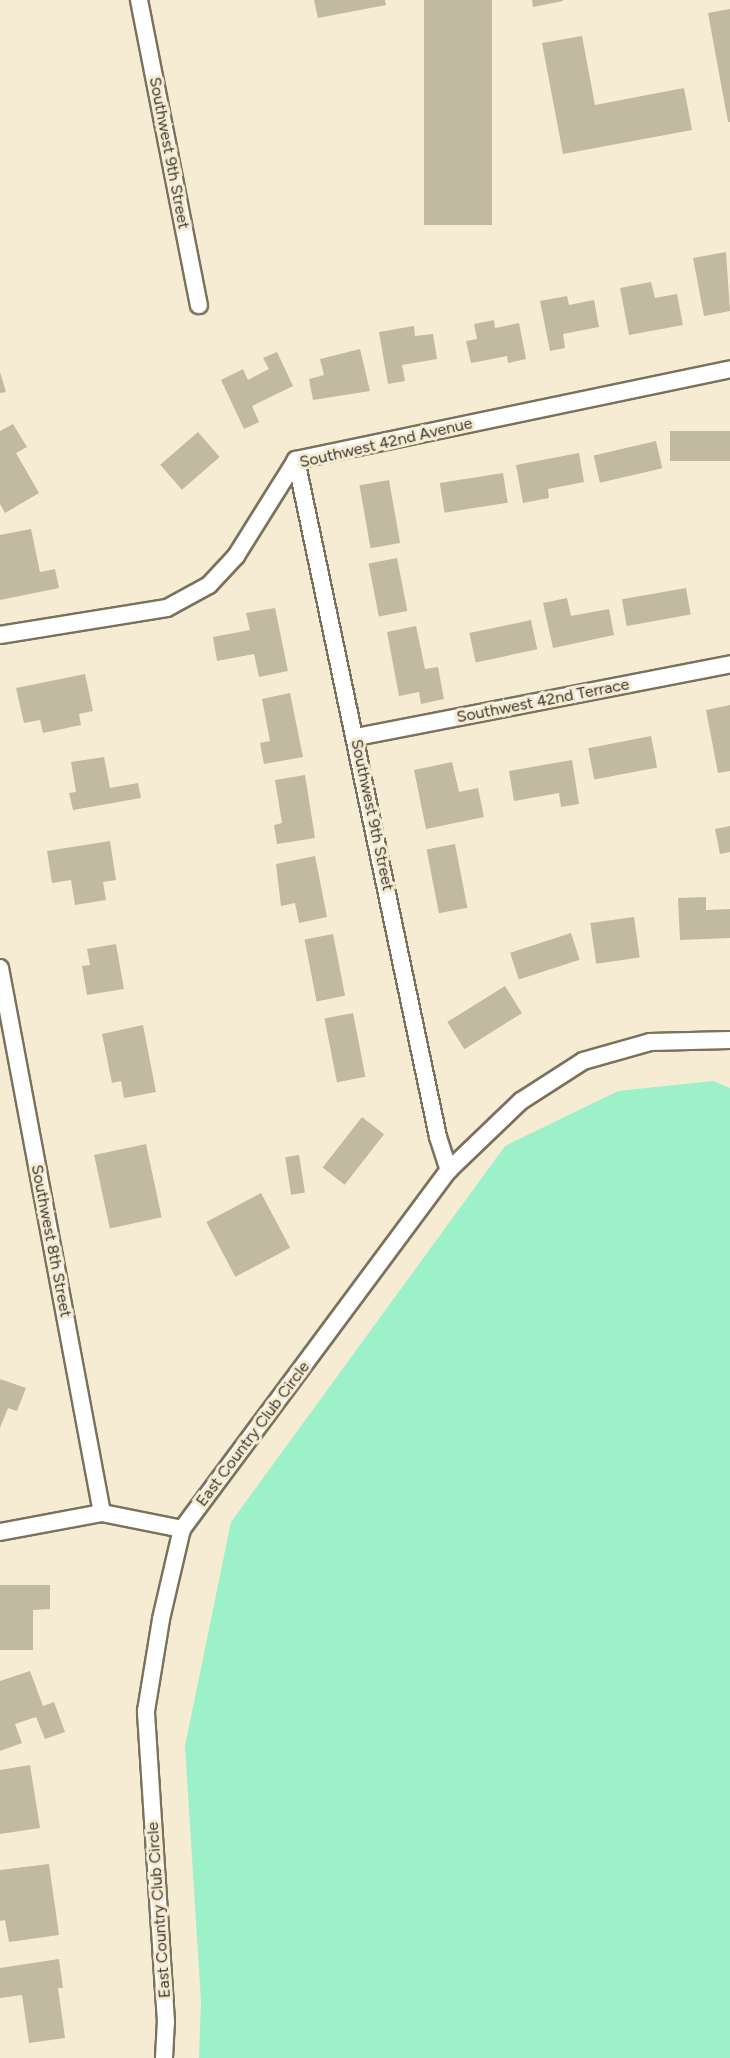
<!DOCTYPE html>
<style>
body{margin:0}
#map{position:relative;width:730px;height:2058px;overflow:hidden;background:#f6ecd4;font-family:Figtree,sans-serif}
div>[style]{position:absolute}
.green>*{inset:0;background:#9cf1c8}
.building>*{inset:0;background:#c2b9a1;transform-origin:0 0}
.roads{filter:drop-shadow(2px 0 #7a725c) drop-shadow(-2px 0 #7a725c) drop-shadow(0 2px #7a725c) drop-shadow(0 -2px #7a725c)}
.minor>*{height:16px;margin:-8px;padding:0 8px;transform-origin:8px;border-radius:8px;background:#fff}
span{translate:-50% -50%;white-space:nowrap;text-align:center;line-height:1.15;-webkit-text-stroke:6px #f6ecd4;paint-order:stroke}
.street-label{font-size:16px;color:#3b372e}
</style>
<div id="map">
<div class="green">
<i style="clip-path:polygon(713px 1081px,730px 1088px,730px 2058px,199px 2058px,201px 2002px,185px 1746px,231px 1522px,505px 1146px,618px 1091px)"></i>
</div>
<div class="building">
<i style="clip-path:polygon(314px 0,385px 0,386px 5px,318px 18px)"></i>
<i style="left:424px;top:0;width:68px;height:225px"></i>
<i style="clip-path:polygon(532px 0,563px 0,563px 1px,533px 7px)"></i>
<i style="clip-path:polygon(730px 9px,730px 122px,728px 122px,708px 13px)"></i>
<i style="clip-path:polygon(582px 36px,595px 105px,684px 88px,692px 130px,563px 154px,542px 43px)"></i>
<i style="clip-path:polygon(726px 252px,730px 311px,704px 316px,693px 258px)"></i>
<i style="clip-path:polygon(651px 282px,655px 298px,677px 294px,683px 325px,629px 335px,620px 288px)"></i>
<i style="clip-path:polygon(567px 296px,569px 305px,594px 300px,599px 327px,563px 334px,565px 348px,550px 351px,540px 301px)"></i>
<i style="clip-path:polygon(494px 320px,495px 328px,519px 323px,526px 359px,508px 363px,507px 356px,471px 363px,466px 341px,477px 339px,474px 324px)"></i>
<i style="clip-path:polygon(414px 326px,415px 336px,433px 334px,437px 359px,402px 365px,405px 381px,388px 384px,379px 332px)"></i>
<i style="clip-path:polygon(360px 349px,370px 391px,313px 400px,309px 379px,324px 375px,320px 359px)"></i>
<i style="clip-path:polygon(277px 352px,293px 386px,252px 406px,259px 422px,244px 429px,221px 380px,243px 369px,248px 380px,269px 369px,263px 358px)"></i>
<i style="clip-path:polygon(0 372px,6px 392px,0 393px)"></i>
<i style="clip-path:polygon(13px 424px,27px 447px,16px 453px,39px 493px,5px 513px,0 504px,0 431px)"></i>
<i style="left:730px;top:431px;width:30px;height:60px;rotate:90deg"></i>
<i style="left:198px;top:432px;width:33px;height:50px;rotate:49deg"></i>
<i style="left:656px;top:441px;width:28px;height:64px;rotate:77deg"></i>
<i style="clip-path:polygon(579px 453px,584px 482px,548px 489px,549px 498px,523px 503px,516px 465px)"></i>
<i style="left:503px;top:473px;width:30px;height:64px;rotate:81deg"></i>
<i style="left:389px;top:480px;width:64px;height:30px;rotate:80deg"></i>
<i style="clip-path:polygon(31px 529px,40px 572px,55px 569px,59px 588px,0 600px,0 535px)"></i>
<i style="left:397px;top:558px;width:54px;height:29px;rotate:79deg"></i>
<i style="left:686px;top:588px;width:27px;height:65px;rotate:80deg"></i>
<i style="clip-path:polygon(567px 598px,571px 616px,609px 609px,614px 635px,553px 648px,543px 603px)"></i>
<i style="clip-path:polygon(275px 608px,288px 671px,259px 677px,254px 654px,217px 661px,213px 637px,250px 630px,246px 613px)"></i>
<i style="left:531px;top:620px;width:30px;height:63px;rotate:78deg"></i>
<i style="clip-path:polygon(416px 626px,425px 669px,438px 667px,444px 699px,421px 704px,419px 692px,399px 696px,387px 632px)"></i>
<i style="clip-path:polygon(85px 674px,93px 711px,79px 714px,81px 725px,43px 733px,40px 720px,24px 723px,16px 688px)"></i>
<i style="clip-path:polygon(290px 693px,303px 757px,264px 764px,260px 743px,270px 741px,262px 699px)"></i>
<i style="clip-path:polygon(730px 705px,730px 771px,718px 773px,706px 710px)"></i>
<i style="left:651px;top:736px;width:32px;height:64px;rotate:79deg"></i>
<i style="clip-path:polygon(104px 757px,110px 788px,138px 783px,141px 798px,73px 810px,69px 793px,76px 792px,71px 762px)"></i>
<i style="clip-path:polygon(572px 760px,579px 804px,561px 807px,559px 793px,514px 801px,509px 771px)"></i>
<i style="clip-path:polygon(452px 762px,459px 792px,478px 788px,484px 817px,426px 829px,414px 770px)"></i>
<i style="clip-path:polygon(305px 775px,315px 838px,277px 844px,274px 825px,282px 823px,275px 780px)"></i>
<i style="clip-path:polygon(730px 826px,730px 852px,720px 854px,715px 829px)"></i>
<i style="clip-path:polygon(110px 841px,116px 880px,103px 882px,106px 900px,75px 905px,71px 880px,52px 883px,47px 851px)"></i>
<i style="left:455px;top:844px;width:65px;height:29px;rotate:79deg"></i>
<i style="clip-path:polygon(315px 856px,327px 917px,299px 923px,295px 903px,281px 906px,276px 864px)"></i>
<i style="clip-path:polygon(706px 897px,706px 910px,730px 909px,730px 938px,680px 940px,678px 898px)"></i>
<i style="left:634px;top:917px;width:41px;height:44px;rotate:82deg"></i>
<i style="left:571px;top:933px;width:28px;height:64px;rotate:72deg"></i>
<i style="left:333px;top:934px;width:63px;height:29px;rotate:79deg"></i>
<i style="clip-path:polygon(116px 944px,124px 989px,87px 995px,82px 966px,90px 965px,87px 949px)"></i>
<i style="left:505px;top:986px;width:32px;height:68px;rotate:58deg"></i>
<i style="left:353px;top:1013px;width:65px;height:29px;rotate:79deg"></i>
<i style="clip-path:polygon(143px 1025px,156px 1092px,124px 1098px,121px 1081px,112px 1083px,102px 1034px)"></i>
<i style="left:362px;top:1117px;width:28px;height:64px;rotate:38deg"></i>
<i style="left:146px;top:1144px;width:75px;height:53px;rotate:78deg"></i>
<i style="left:299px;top:1155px;width:38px;height:14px;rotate:81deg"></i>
<i style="left:261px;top:1193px;width:62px;height:62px;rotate:62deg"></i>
<i style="clip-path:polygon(0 1379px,26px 1388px,17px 1411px,8px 1408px,0 1428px)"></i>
<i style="clip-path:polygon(0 1585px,50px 1585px,50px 1609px,33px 1610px,33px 1650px,0 1650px)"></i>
<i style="clip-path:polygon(30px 1671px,43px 1706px,54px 1702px,65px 1732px,45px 1739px,36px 1717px,15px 1724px,22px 1743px,0 1751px,0 1681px)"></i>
<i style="clip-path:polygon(30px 1765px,40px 1828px,0 1834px,0 1770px)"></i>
<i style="clip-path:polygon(49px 1864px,59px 1935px,9px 1942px,5px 1920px,0 1921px,0 1870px)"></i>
<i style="clip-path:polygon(59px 1959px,63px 1988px,58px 1988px,65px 2038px,29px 2043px,22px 1995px,0 1998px,0 1968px)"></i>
</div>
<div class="roads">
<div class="minor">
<i style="left:139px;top:0;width:311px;rotate:78.9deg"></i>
<i style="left:296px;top:460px;width:692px;rotate:78.15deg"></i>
<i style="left:438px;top:1137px;width:35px;rotate:72deg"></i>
<i style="left:0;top:635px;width:169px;rotate:-9.2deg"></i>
<i style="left:167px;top:608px;width:48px;rotate:-28.7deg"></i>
<i style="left:209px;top:585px;width:40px;rotate:-47deg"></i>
<i style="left:236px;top:556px;width:113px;rotate:-58deg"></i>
<i style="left:296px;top:460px;width:443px;rotate:-11.8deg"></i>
<i style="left:356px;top:737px;width:381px;rotate:-11deg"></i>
<i style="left:0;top:968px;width:554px;rotate:79.4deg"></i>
<i style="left:0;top:1532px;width:104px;rotate:-10.6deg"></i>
<i style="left:102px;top:1513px;width:82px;rotate:11.3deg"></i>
<i style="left:164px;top:2058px;width:36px;rotate:-87deg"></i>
<i style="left:166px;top:2022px;width:312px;rotate:-93.7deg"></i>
<i style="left:146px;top:1711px;width:93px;rotate:-80.7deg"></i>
<i style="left:161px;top:1619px;width:92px;rotate:-76.9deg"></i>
<i style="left:182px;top:1529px;width:447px;rotate:-53.4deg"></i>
<i style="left:449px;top:1170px;width:100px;rotate:-43.8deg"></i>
<i style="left:521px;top:1101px;width:74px;rotate:-32.8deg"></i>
<i style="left:583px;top:1061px;width:70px;rotate:-15.8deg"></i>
<i style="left:650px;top:1042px;width:80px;rotate:-1.4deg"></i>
</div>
</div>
<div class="street-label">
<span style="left:169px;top:153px;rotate:79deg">Southwest 9th Street</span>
<span style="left:386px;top:443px;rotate:-13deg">Southwest 42nd Avenue</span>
<span style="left:543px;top:701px;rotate:-11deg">Southwest 42nd Terrace</span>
<span style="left:372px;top:815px;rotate:78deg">Southwest 9th Street</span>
<span style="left:51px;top:1241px;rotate:79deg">Southwest 8th Street</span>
<span style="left:253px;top:1434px;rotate:-53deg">East Country Club Circle</span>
<span style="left:159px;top:1910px;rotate:-94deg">East Country Club Circle</span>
</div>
</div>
